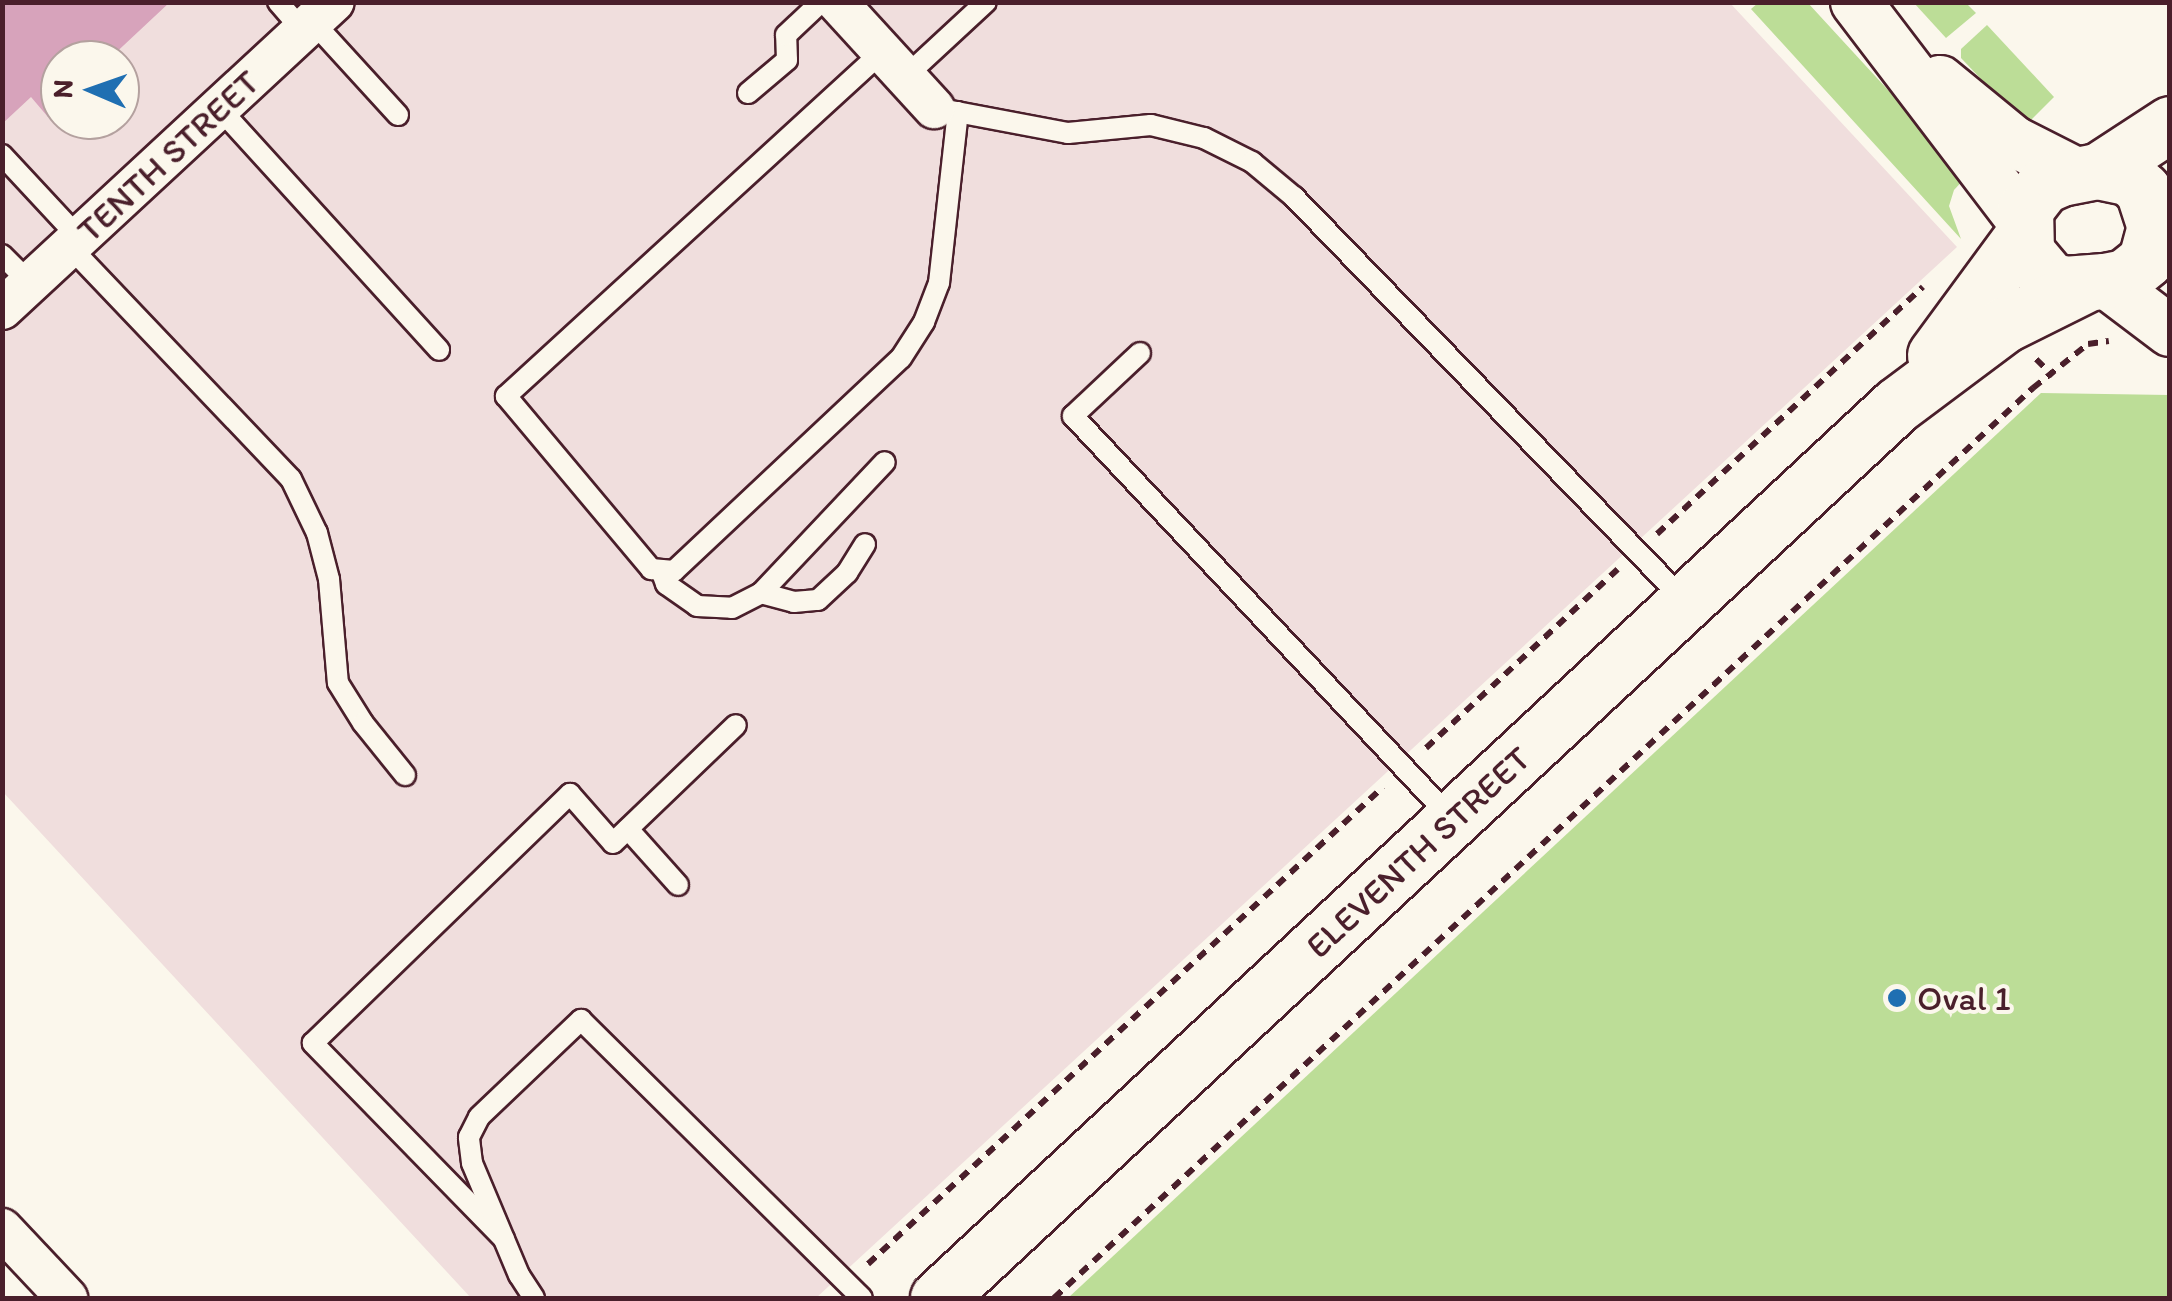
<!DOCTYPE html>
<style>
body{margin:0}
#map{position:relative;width:2172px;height:1301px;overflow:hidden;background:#fbf7ec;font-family:Itim,sans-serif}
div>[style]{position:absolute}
.built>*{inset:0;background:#f0dedd}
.green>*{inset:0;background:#bcdd97}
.building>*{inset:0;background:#d7a3bb}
.path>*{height:6px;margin-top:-3px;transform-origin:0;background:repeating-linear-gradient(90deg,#4a1f2b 0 10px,transparent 0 18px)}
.roads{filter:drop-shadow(2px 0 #4a1f2b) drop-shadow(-2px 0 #4a1f2b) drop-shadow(0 2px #4a1f2b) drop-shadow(0 -2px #4a1f2b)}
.service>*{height:20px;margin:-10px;padding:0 10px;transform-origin:10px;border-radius:10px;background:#fbf7ec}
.minor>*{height:40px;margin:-20px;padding:0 20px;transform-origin:20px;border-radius:20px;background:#fbf7ec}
.tertiary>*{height:50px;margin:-25px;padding:0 25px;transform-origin:25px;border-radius:25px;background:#fbf7ec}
.secondary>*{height:55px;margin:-27.5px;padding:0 27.5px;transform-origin:27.5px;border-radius:27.5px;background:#fbf7ec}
.dots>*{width:28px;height:28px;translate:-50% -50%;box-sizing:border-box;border:5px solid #fbf7ec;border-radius:50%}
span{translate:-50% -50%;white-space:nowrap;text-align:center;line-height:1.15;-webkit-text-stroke:8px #fbf7ec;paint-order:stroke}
.street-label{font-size:35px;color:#4a1f2b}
.poi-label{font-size:35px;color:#4a1f2b}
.left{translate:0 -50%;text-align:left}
.frame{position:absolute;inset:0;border:5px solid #4a1f2b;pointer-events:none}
.north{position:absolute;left:40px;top:40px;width:100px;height:100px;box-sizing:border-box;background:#fbf7ec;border:2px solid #b4a19f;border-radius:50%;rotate:272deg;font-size:28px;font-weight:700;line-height:40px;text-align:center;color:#4a1f2b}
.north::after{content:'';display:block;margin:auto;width:35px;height:45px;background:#1f6fb2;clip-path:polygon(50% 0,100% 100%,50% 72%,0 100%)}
</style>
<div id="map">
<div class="built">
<i style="clip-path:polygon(evenodd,3px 3px,1730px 3px,1957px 247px,816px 1298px,471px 1298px,3px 792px,3px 3px,60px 60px,120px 60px,120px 120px,60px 120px,60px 60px)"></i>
</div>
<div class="green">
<i style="clip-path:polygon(1758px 3px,1808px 3px,1967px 176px,1954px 190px,1949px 206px,1961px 239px,1751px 9px)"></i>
<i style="clip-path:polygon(1914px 3px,1966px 3px,1976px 13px,1946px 38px)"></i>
<i style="clip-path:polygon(1987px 25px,2054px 97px,2031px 120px,2021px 121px,1961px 58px,1961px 49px)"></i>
<i style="clip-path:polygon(2041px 393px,2169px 395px,2169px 1298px,1068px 1298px)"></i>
</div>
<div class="building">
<i style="clip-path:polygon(2px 2px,170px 2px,108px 60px,60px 60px,60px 105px,48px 117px,31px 97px,2px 124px)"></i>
</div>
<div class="path">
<i style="left:2036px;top:359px;width:24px;rotate:45deg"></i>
<i style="left:1657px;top:534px;width:363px;rotate:-42.9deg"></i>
<i style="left:1426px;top:748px;width:262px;rotate:-43deg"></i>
<i style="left:868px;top:1264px;width:702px;rotate:-42.81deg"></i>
<i style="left:1054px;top:1298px;width:1337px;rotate:-42.91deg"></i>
<i style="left:2033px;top:388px;width:70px;rotate:-38.7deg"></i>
<i style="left:2088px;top:344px;width:21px;rotate:-8deg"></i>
</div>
<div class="roads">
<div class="service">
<i style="left:278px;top:2px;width:38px;rotate:49deg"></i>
<i style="left:313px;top:22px;width:126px;rotate:47.6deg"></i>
<i style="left:882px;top:52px;width:510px;rotate:137.54deg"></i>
<i style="left:506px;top:396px;width:226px;rotate:50deg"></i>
<i style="left:651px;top:569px;width:23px;rotate:5deg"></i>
<i style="left:674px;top:571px;width:311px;rotate:-43.2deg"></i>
<i style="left:901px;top:358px;width:43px;rotate:-57.4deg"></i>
<i style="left:924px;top:322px;width:42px;rotate:-69deg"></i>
<i style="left:939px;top:283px;width:172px;rotate:-83.7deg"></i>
<i style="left:905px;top:77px;width:110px;rotate:-42.8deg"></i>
<i style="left:748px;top:93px;width:51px;rotate:-40.2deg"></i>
<i style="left:787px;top:60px;width:25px;rotate:-92deg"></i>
<i style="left:786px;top:35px;width:48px;rotate:-43.3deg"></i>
<i style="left:219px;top:108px;width:327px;rotate:47.7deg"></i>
<i style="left:946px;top:110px;width:124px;rotate:10.7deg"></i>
<i style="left:1068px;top:133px;width:83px;rotate:-5.5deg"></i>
<i style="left:1151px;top:125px;width:55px;rotate:13.8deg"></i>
<i style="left:1204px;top:138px;width:54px;rotate:26.6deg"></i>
<i style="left:1252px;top:162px;width:55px;rotate:39.8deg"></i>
<i style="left:1294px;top:197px;width:561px;rotate:45.94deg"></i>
<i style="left:2px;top:155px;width:113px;rotate:47.1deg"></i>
<i style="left:70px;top:247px;width:320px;rotate:46.4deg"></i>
<i style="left:291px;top:479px;width:60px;rotate:64.3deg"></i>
<i style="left:317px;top:533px;width:48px;rotate:75.4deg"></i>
<i style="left:329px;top:579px;width:104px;rotate:85.1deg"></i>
<i style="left:338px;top:683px;width:47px;rotate:58deg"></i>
<i style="left:363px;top:723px;width:67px;rotate:51.1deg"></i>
<i style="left:2px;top:255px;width:40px;rotate:45deg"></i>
<i style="left:1140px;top:353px;width:92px;rotate:136.8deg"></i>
<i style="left:1073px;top:416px;width:552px;rotate:46.76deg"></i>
<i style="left:661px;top:570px;width:15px;rotate:70deg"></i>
<i style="left:666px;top:584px;width:38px;rotate:35deg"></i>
<i style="left:697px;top:606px;width:35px;rotate:3deg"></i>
<i style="left:732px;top:608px;width:33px;rotate:-27deg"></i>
<i style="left:761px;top:593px;width:180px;rotate:-46.6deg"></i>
<i style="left:761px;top:593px;width:34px;rotate:15deg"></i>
<i style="left:794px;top:602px;width:24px;rotate:-5deg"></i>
<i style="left:818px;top:600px;width:40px;rotate:-43deg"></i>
<i style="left:847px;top:573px;width:34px;rotate:-58deg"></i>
<i style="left:628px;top:829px;width:75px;rotate:48.2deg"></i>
<i style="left:504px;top:1239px;width:274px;rotate:-134.3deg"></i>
<i style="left:313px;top:1043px;width:358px;rotate:-44.1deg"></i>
<i style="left:570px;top:794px;width:65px;rotate:48.7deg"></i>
<i style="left:613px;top:843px;width:170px;rotate:-43.8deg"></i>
<i style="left:534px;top:1298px;width:27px;rotate:-123deg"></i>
<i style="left:519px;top:1275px;width:121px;rotate:-112.8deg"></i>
<i style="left:472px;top:1163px;width:26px;rotate:-97deg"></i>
<i style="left:469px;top:1137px;width:22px;rotate:-63deg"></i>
<i style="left:479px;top:1117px;width:141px;rotate:-43.6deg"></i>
<i style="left:581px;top:1020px;width:395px;rotate:44.7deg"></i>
</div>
<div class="minor">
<i style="left:837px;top:2px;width:144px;rotate:47.5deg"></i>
<i style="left:2px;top:309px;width:452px;rotate:-42.8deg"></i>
<i style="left:2px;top:1229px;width:95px;rotate:46.7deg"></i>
</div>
<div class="tertiary">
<i style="left:1856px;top:2px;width:275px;rotate:52.7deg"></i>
<i style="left:1940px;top:81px;width:94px;rotate:39.4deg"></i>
<i style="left:2013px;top:141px;width:73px;rotate:26.9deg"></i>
<i style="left:2104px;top:281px;width:83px;rotate:37.1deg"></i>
</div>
<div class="secondary">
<i style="left:2098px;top:171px;width:33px;rotate:12deg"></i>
<i style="left:2130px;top:178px;width:18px;rotate:43deg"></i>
<i style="left:2143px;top:190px;width:38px;rotate:72deg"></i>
<i style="left:2155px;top:226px;width:35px;rotate:105deg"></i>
<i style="left:2146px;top:260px;width:27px;rotate:141deg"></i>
<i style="left:2125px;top:277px;width:21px;rotate:169deg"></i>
<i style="left:2104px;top:281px;width:40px;rotate:175.7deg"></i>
<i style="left:2064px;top:284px;width:16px;rotate:-162deg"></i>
<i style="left:2049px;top:279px;width:35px;rotate:-130deg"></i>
<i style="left:2026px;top:252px;width:43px;rotate:-91.3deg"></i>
<i style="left:2025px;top:209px;width:29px;rotate:-52deg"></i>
<i style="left:2043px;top:186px;width:20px;rotate:-24deg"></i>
<i style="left:2061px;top:178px;width:38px;rotate:-11deg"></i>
<i style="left:2098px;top:171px;width:86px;rotate:-33.1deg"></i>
<i style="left:1935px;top:355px;width:149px;rotate:-53.7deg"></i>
<i style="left:938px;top:1298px;width:1310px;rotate:-42.96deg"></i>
<i style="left:1897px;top:405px;width:134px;rotate:-36.8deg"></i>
<i style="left:2004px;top:325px;width:92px;rotate:-26.6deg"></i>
</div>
</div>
<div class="dots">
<i style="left:1897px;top:998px;background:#1f6fb2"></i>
</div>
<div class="street-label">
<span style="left:168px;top:156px;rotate:-43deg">TENTH STREET</span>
<span style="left:1418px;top:852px;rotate:-43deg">ELEVENTH STREET</span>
</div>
<div class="poi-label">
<span class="left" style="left:1917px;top:998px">Oval 1</span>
</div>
<div class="frame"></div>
<div class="north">N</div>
</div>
